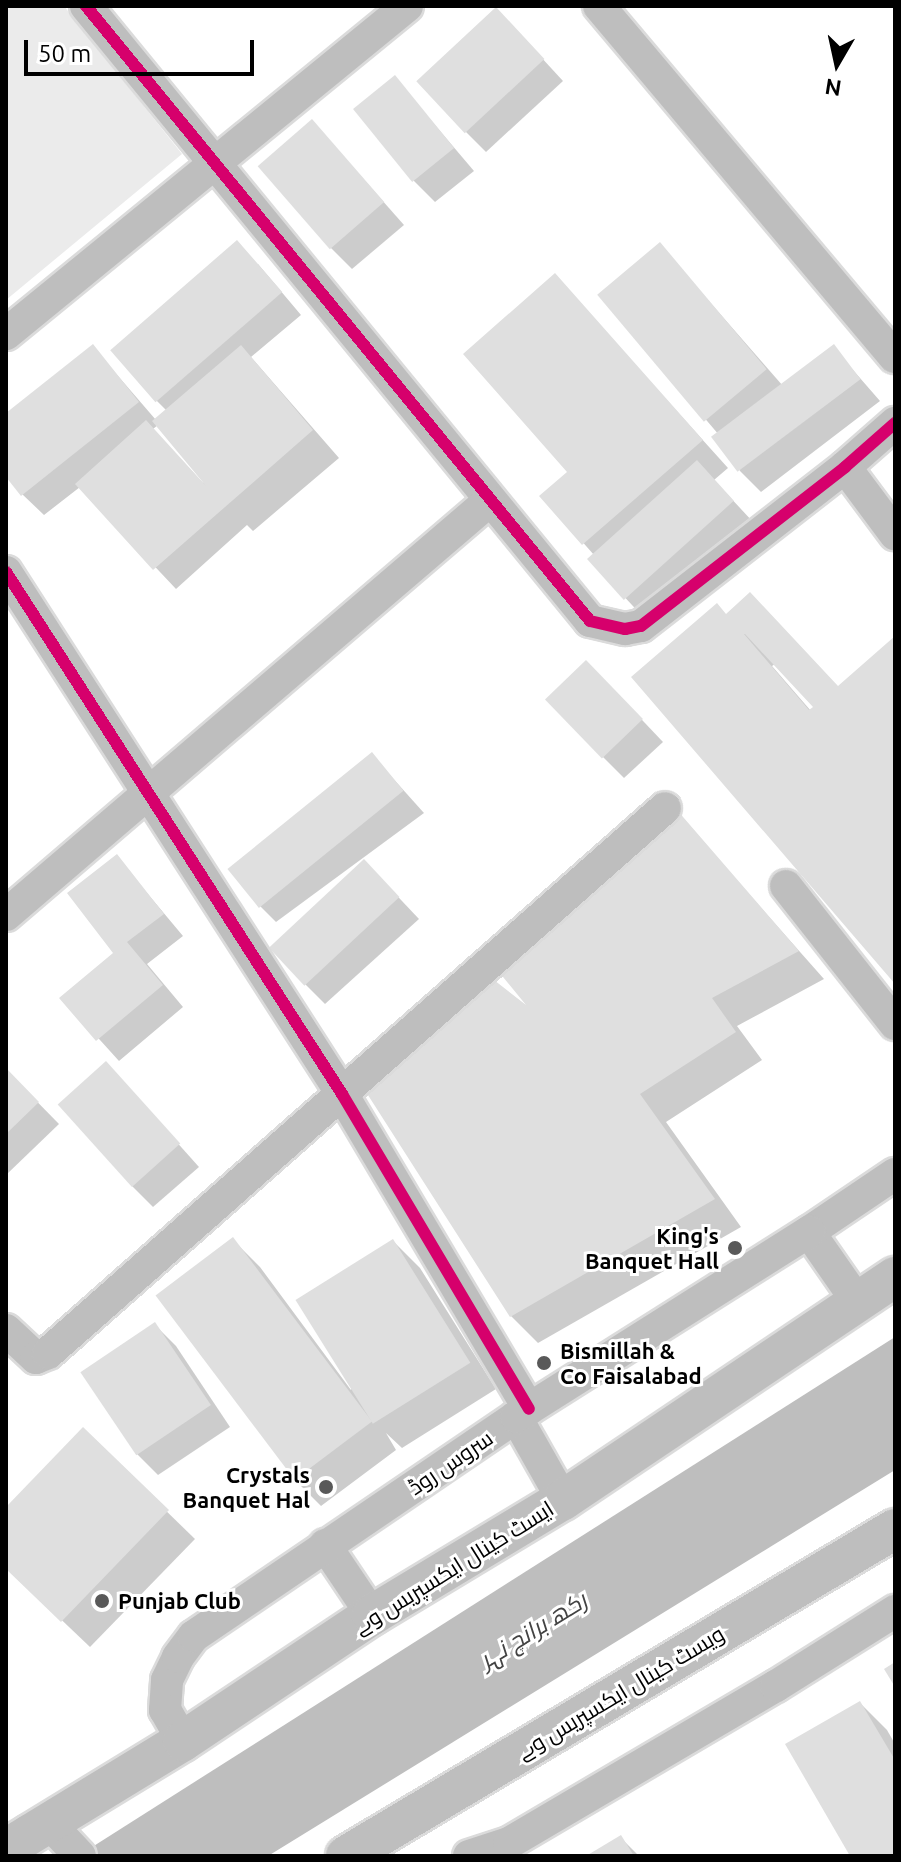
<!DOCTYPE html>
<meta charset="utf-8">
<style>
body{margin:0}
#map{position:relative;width:901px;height:1862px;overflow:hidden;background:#fff;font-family:Ubuntu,Cairo,sans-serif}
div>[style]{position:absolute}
.green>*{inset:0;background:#ebebeb}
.water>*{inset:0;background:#bebebe}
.shadow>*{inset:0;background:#0003}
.building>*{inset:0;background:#dfdfdf;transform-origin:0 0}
.roads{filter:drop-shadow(2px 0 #dbdbdb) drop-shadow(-2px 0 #dbdbdb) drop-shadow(0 2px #dbdbdb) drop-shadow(0 -2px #dbdbdb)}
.minor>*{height:32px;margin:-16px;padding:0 16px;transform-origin:16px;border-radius:16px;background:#bebebe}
.major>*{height:40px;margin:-20px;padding:0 20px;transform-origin:20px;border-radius:20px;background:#bebebe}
.cycleway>*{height:12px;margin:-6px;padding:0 6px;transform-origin:6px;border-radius:6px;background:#d6006c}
.dots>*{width:22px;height:22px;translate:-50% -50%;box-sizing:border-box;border:4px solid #fff;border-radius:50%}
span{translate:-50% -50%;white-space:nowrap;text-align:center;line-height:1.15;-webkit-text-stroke:6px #fff;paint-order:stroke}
.poi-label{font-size:22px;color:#000;font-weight:700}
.right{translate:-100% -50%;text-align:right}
.left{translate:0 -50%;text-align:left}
.street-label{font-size:22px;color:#000}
.water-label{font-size:24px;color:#434343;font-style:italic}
.frame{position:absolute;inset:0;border:8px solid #000;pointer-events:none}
.north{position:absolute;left:797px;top:24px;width:80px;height:80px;-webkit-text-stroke:6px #fff;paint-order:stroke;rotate:189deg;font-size:22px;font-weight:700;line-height:32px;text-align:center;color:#000}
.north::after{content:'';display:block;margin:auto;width:28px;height:36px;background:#000;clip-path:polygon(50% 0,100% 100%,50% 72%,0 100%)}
.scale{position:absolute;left:24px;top:40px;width:230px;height:36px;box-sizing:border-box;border:4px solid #000;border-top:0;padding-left:10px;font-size:24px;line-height:28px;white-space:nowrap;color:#000;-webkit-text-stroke:6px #fff;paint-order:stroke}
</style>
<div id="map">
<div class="green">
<i style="clip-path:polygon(6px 6px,64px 6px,182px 154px,6px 300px)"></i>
</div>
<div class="water">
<i style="clip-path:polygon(895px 1337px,895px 1470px,268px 1856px,78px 1856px)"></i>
</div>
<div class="shadow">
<i style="clip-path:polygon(517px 31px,563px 81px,486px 152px,465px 131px)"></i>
<i style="clip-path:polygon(395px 78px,474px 171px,435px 202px,414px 181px)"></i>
<i style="clip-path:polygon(312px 121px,404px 225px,352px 269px,331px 248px)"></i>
<i style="clip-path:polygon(660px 245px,783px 386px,833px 347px,880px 401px,761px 492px,740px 471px,719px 435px,600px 295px)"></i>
<i style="clip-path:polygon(evenodd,258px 264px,301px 315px,251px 357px,339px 458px,253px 531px,247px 525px,176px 589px,80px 487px,44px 515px,22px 494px,6px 474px,6px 415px,93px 347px,156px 420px,167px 411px,155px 399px,258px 264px,158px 425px,206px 481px,203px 483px,153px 429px,158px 425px)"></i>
<i style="clip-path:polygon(555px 276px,728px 468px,714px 480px,754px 523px,646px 620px,589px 559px,594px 555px,542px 496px,570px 472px)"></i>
<i style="clip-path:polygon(evenodd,727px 616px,838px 688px,895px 639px,895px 981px,727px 616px,775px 664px,816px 707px,811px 711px,772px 666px,775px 664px)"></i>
<i style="clip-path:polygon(607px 683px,663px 742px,624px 778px,603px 757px)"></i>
<i style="clip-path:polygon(372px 755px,424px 813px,276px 922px,255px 901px)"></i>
<i style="clip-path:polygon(677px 813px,824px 979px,737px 1026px,762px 1060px,666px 1122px,741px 1227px,538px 1343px,511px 1316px)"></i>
<i style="clip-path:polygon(116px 856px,183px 936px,147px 964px,183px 1007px,119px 1061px,62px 998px,116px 953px)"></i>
<i style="clip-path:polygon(385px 883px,419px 919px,325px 1004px,304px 983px)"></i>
<i style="clip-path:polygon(106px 1063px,199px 1167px,153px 1207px,132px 1186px)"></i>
<i style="clip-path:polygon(6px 1070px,59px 1124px,6px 1175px)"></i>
<i style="clip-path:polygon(233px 1240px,260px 1267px,351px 1390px,393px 1241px,420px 1268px,496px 1389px,402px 1448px,386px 1433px,396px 1450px,321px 1506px,294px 1479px)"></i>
<i style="clip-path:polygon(155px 1325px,176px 1346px,230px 1427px,158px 1475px,137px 1454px,82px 1373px)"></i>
<i style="clip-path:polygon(83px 1430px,195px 1539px,90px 1647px,6px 1567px,6px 1509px)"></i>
<i style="clip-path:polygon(860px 1703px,887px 1730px,895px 1744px,895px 1856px,853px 1856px)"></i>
<i style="clip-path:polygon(620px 1837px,639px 1856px,589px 1856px)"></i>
</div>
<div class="building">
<i style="left:496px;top:7px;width:71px;height:109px;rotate:47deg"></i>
<i style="left:395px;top:75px;width:94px;height:54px;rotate:51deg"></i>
<i style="left:312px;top:119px;width:110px;height:72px;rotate:49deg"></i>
<i style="left:237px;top:240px;width:69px;height:168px;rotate:49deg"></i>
<i style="left:660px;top:242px;width:166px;height:82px;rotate:50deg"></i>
<i style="clip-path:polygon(555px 273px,703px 440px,582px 545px,539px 496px,567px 472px,463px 354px)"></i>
<i style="clip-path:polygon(93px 344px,139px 402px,21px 496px,6px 477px,6px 413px)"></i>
<i style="left:834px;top:344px;width:44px;height:154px;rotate:53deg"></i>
<i style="clip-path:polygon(241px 345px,313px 430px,153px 570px,75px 484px,146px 420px,206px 486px,152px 421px)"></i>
<i style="left:697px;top:460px;width:55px;height:148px;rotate:48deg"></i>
<i style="clip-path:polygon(evenodd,750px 592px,838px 686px,895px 636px,895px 984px,631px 677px,717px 603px,726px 614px,750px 592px,744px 634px,745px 634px,813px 707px,809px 710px,744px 634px)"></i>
<i style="left:586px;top:660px;width:82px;height:57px;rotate:46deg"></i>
<i style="left:372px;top:752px;width:50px;height:186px;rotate:51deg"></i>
<i style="clip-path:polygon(677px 810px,799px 951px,712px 998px,736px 1032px,640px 1094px,715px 1199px,510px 1317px,366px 1092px,494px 980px,526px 1005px,494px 966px)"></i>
<i style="clip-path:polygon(117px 854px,164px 914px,127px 942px,163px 985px,96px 1041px,59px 998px,113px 953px,67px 893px)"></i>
<i style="left:364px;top:859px;width:52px;height:130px;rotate:47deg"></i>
<i style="left:106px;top:1061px;width:111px;height:65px;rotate:48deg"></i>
<i style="clip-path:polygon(6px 1068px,39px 1102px,6px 1134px)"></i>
<i style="left:233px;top:1237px;width:231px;height:97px;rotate:53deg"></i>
<i style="left:393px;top:1239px;width:146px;height:115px;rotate:58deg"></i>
<i style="left:155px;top:1322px;width:100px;height:90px;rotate:56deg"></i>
<i style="clip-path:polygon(83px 1427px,169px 1510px,61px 1622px,6px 1569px,6px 1507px)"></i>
<i style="clip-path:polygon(895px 1662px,895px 1687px,884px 1669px)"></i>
<i style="clip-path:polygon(860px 1701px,895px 1760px,895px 1856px,850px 1856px,785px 1744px)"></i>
<i style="clip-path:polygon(621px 1835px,634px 1856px,586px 1856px)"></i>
</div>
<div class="roads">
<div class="minor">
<i style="left:86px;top:6px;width:795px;rotate:50.66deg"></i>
<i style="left:590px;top:621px;width:36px;rotate:13deg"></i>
<i style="left:625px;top:629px;width:16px;rotate:-11deg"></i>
<i style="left:641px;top:626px;width:259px;rotate:-37.9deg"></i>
<i style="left:845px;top:467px;width:67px;rotate:-41.3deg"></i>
<i style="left:599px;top:6px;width:459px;rotate:49.9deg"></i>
<i style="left:6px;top:334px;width:518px;rotate:-39.28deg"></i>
<i style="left:845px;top:467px;width:84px;rotate:53.3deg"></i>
<i style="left:6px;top:572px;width:621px;rotate:57.23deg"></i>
<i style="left:342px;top:1094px;width:366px;rotate:59.3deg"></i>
<i style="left:786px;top:886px;width:176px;rotate:51.7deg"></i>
<i style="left:6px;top:915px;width:636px;rotate:-40.6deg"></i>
<i style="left:857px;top:1301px;width:84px;rotate:-124.8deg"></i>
<i style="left:809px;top:1232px;width:104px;rotate:-34deg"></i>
<i style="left:6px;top:1330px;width:41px;rotate:43deg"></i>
<i style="left:36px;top:1358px;width:13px;rotate:-23deg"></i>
<i style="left:48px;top:1353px;width:823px;rotate:-41.45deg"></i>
<i style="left:516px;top:1417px;width:95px;rotate:60.5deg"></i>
<i style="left:325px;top:1545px;width:84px;rotate:56.1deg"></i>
<i style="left:183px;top:1741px;width:36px;rotate:-120deg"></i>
<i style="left:165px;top:1710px;width:30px;rotate:-86deg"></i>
<i style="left:167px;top:1680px;width:25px;rotate:-64deg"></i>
<i style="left:178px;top:1657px;width:26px;rotate:-53deg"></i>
<i style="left:194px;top:1636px;width:389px;rotate:-34.2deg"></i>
<i style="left:516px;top:1417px;width:347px;rotate:-32.3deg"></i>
<i style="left:28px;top:1831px;width:22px;rotate:-21deg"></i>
<i style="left:49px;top:1823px;width:45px;rotate:46.8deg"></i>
<i style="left:469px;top:1856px;width:42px;rotate:-18deg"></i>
<i style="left:509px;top:1843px;width:310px;rotate:-30.5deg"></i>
<i style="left:776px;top:1686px;width:141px;rotate:-32.2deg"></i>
</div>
<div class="major">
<i style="left:6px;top:1849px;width:207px;rotate:-31.4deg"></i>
<i style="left:183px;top:1741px;width:227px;rotate:-33.7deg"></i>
<i style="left:372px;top:1615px;width:223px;rotate:-31.1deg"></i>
<i style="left:563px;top:1500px;width:400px;rotate:-33.9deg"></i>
<i style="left:346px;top:1856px;width:639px;rotate:-30.78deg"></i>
</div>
</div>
<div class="cycleway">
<i style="left:86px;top:6px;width:795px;rotate:50.66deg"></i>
<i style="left:590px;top:621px;width:36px;rotate:13deg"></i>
<i style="left:625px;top:629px;width:16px;rotate:-11deg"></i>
<i style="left:641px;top:626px;width:259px;rotate:-37.9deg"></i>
<i style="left:845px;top:467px;width:67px;rotate:-41.3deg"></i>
<i style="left:6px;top:572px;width:621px;rotate:57.23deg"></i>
<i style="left:342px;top:1094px;width:366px;rotate:59.3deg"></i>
</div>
<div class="dots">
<i style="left:735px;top:1248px;background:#595959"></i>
<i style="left:544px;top:1363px;background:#595959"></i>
<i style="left:326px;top:1487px;background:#595959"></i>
<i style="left:102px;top:1601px;background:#595959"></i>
</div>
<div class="poi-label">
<span class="right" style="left:719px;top:1248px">King's<br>Banquet Hall</span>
<span class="left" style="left:560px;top:1363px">Bismillah &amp;<br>Co Faisalabad</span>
<span class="right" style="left:310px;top:1487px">Crystals<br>Banquet Hal</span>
<span class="left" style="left:118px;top:1601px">Punjab Club</span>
</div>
<div class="street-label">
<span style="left:450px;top:1462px;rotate:-34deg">سروس روڈ</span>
<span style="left:453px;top:1567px;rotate:-32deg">ایسٹ کینال ایکسپریس وے</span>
<span style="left:620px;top:1692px;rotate:-31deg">ویسٹ کینال ایکسپریس وے</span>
</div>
<div class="water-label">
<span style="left:533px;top:1630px;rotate:-32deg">رکھ برانچ نہر</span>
</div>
<div class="frame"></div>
<div class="north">N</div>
<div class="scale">50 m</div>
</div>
